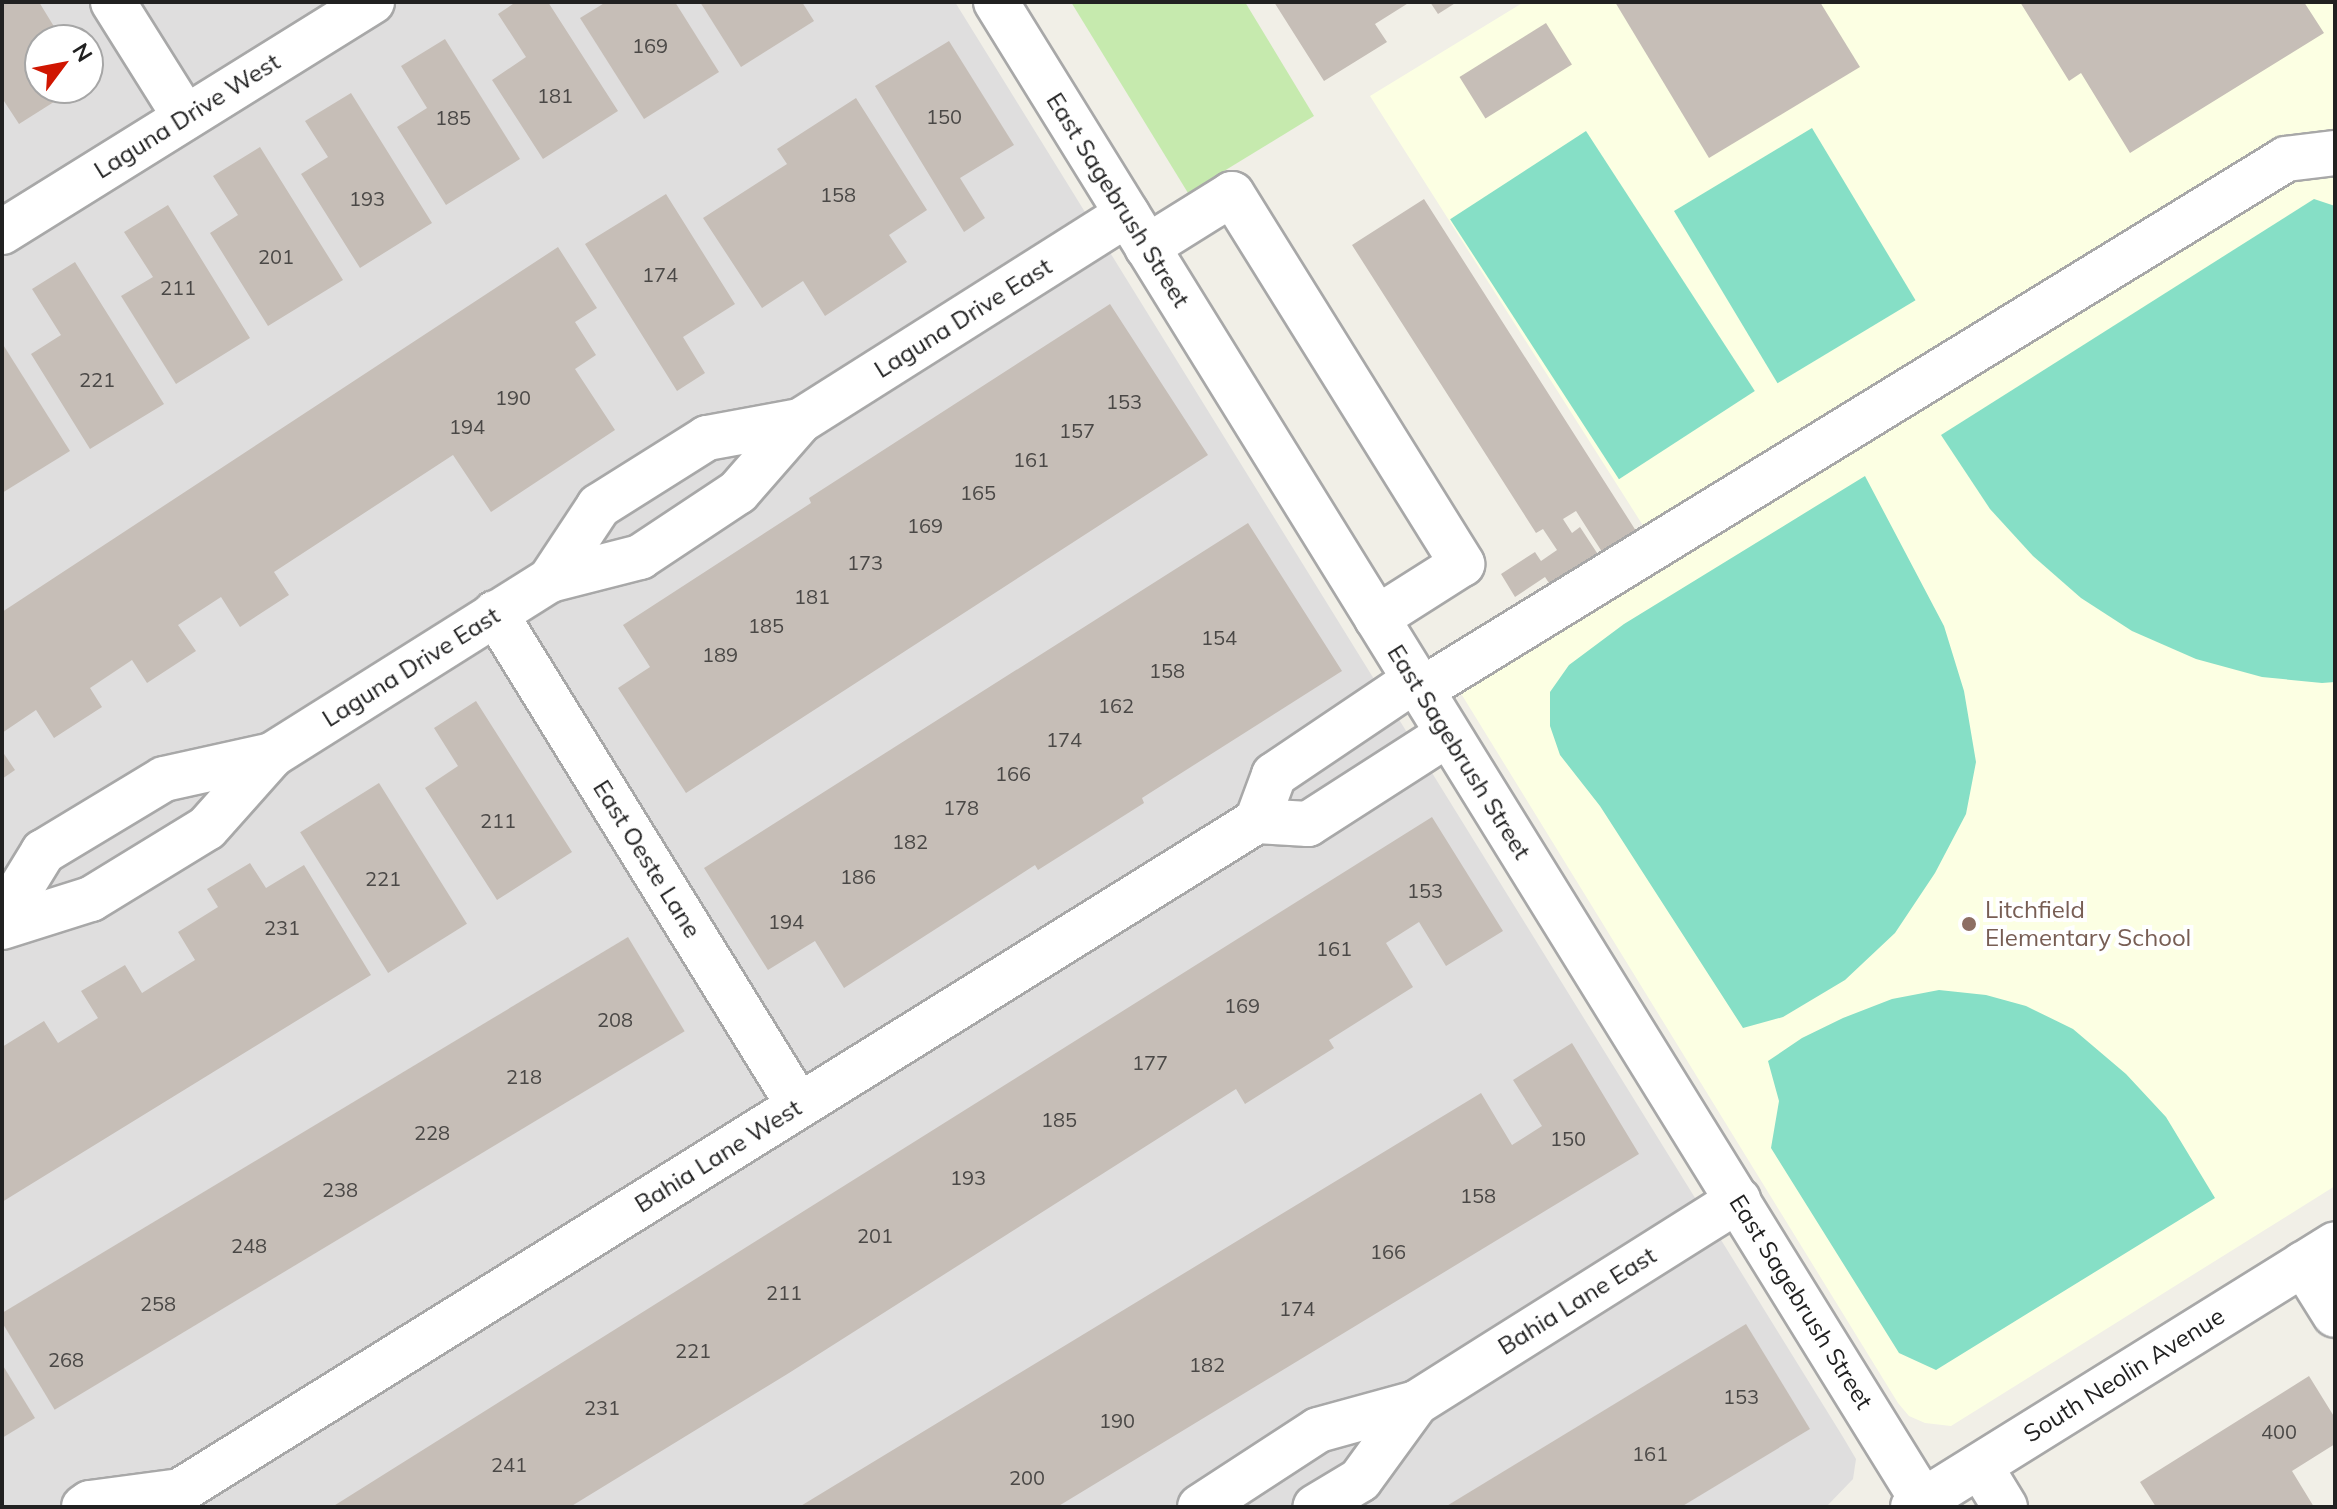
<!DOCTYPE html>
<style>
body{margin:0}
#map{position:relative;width:2337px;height:1509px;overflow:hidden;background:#f1efe7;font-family:Mulish,sans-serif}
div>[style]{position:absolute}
.residential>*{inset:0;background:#dfdede}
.education>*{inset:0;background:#fcffe3}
.grass>*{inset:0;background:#c6eaae}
.pitch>*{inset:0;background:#86dfc6;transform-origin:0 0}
.building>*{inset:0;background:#c6beb7;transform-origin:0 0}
.roads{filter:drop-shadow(2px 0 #a8a8a8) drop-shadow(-2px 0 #a8a8a8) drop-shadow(0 2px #a8a8a8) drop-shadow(0 -2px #a8a8a8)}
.minor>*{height:44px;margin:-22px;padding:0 22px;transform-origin:22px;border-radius:22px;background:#fff}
.dots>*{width:22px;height:22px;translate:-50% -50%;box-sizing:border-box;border:4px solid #fff;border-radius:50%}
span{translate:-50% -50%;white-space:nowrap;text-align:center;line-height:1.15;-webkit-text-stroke:8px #fff;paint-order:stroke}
.number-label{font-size:20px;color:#4a4846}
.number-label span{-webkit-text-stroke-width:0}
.street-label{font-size:24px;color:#212121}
.education-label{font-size:24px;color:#785e54}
.left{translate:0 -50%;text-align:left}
.frame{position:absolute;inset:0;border:4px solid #212121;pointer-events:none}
.north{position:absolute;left:24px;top:24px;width:80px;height:80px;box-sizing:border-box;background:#fff;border:2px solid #a6a6a6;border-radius:50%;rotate:58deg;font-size:22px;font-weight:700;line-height:32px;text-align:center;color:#212121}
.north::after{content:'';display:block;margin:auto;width:28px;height:36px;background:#d01601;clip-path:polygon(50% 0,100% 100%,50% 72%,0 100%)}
</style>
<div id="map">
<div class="residential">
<i style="clip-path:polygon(evenodd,2px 2px,955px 2px,1843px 1437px,1856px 1459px,1853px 1479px,1826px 1507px,2px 1507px,2px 2px,40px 40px,88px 40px,88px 88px,40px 88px,40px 40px)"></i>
</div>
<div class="education">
<i style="clip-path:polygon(1524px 2px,2335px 2px,2335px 1186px,1951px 1426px,1925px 1423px,1909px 1416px,1898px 1403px,1441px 661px,1649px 535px,1370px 96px)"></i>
</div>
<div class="grass">
<i style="clip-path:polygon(1071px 2px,1245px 2px,1314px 116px,1188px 193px)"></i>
</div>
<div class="pitch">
<i style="left:1812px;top:128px;width:201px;height:161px;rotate:59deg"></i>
<i style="left:1586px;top:131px;width:310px;height:162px;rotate:57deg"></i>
<i style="clip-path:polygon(2314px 199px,2335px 206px,2335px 682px,2322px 683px,2262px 677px,2196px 659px,2132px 631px,2081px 598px,2033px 556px,1990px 509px,1941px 435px)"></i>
<i style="clip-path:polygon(1865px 476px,1944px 626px,1964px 691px,1976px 762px,1966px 814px,1935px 873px,1895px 933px,1845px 980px,1783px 1017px,1743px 1028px,1600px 806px,1560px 755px,1550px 726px,1550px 692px,1569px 665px,1624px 624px)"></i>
<i style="clip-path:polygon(1939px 990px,1986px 995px,2026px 1006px,2073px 1029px,2126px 1074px,2166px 1117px,2215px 1198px,1936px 1370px,1899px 1353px,1771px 1148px,1779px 1101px,1768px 1061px,1802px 1038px,1843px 1018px,1892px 999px)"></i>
</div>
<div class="building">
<i style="clip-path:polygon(2px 2px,39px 2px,61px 38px,40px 40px,40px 51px,30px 57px,40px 73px,40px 88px,49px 88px,57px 100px,19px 124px,2px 98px)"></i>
<i style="clip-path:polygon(516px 2px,548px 2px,618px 111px,543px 159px,492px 80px,526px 57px,498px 14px)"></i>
<i style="clip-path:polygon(606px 2px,675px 2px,719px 72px,644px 119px,580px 18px)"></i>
<i style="clip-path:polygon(700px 2px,802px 2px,814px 21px,741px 67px)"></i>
<i style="clip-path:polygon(1274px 2px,1410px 2px,1375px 24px,1387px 42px,1324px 81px)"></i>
<i style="clip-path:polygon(1430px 2px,1457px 2px,1438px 14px)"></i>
<i style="clip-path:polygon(1615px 2px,1820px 2px,1860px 67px,1709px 158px)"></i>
<i style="clip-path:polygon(2020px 2px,2304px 2px,2324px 33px,2130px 153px,2081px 73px,2069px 81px)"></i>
<i style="left:1546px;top:23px;width:49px;height:102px;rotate:58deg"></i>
<i style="clip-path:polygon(445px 39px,520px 159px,446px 205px,397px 127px,427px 108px,401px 66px)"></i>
<i style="clip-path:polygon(949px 41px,1014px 145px,960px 178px,985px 218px,964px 232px,875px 86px)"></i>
<i style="clip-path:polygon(351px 93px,432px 223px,360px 268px,301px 174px,328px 157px,305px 121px)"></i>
<i style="clip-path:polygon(856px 98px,927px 210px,889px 235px,907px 262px,825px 316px,803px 281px,762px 308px,703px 218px,787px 164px,777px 149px)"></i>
<i style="clip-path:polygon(260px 147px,343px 280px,268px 326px,210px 233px,238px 215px,213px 176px)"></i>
<i style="clip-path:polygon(666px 194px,735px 304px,683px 337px,705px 373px,677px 391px,585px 244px)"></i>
<i style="clip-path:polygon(1424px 199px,1638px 534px,1604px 555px,1576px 511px,1563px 519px,1572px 533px,1580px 527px,1603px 562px,1555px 592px,1545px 577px,1515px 597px,1501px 574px,1535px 552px,1541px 561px,1557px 550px,1543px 529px,1536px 533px,1352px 245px)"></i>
<i style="clip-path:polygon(168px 205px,250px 338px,176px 384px,121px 296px,153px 277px,124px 232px)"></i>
<i style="clip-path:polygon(558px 247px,597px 308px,575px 322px,596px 355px,575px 369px,615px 430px,491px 512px,453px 455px,274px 572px,289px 595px,240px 627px,221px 597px,178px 625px,196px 651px,147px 683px,132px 660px,90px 688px,102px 707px,54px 738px,36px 710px,2px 733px,2px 612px)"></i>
<i style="clip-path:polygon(75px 262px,164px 404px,90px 449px,31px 354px,61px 335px,32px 289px)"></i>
<i style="clip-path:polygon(1110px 304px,1208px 455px,686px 793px,618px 688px,650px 667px,623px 625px,811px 503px,809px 498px)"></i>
<i style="clip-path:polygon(2px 343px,70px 451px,2px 493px)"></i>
<i style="clip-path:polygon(1248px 523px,1342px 671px,1142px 798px,1144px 803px,1038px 870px,1035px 865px,844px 988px,815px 941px,768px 970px,704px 868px)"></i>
<i style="clip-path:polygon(476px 701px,572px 852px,497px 900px,425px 788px,458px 766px,434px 728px)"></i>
<i style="clip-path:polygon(2px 751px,15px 770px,2px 779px)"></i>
<i style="left:379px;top:783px;width:166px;height:93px;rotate:58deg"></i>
<i style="clip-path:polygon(1432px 817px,1503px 931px,1446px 966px,1419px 922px,1386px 943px,1413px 987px,1329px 1040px,1334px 1048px,1245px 1104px,1236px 1089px,789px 1373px,570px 1507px,332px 1507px)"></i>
<i style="clip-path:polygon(250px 863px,266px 888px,304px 865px,371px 975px,2px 1202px,2px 1047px,44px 1021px,58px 1043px,98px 1018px,81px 991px,125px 965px,142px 993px,195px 960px,178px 932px,218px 907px,207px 889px)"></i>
<i style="left:628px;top:937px;width:110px;height:735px;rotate:59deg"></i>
<i style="clip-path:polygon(1572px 1043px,1639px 1154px,1057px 1507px,799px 1507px,1481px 1093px,1512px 1145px,1542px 1126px,1513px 1080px)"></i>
<i style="clip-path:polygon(1746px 1324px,1810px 1429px,1681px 1507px,1445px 1507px)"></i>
<i style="clip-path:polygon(2px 1364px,35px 1418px,2px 1438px)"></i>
<i style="clip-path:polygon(2309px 1376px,2335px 1418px,2335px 1444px,2292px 1471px,2314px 1507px,2156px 1507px,2140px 1482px)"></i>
</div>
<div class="roads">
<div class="minor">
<i style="left:113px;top:2px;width:136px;rotate:57.9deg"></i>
<i style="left:996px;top:2px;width:1762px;rotate:58.27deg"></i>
<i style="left:2px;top:232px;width:436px;rotate:-31.9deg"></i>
<i style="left:1147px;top:247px;width:100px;rotate:-31.9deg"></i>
<i style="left:1232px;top:194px;width:436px;rotate:58.1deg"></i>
<i style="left:1462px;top:564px;width:101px;rotate:147.6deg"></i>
<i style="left:800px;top:421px;width:387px;rotate:-32.3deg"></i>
<i style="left:495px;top:613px;width:579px;rotate:58.34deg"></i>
<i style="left:1421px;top:690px;width:1015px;rotate:-31.54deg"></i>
<i style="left:2286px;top:159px;width:49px;rotate:-7deg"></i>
<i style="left:1257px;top:821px;width:49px;rotate:-69.7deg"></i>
<i style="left:1274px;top:775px;width:170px;rotate:-34deg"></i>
<i style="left:1257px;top:821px;width:51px;rotate:3.4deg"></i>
<i style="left:1308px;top:824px;width:166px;rotate:-32.7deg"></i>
<i style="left:2px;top:919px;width:79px;rotate:-58.5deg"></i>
<i style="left:43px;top:852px;width:141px;rotate:-31.1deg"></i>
<i style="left:164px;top:779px;width:111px;rotate:-12.5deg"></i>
<i style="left:2px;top:927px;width:93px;rotate:-17.5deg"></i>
<i style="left:91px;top:899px;width:136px;rotate:-31.5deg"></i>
<i style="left:207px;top:828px;width:98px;rotate:-48.3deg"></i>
<i style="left:272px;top:755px;width:328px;rotate:-32.2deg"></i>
<i style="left:550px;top:580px;width:93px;rotate:-14.3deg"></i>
<i style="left:640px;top:557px;width:118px;rotate:-33.6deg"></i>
<i style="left:738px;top:492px;width:94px;rotate:-48.9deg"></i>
<i style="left:800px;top:421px;width:95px;rotate:169.6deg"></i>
<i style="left:707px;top:438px;width:128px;rotate:147.8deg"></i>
<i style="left:599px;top:506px;width:89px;rotate:123.5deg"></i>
<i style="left:2303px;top:1264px;width:60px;rotate:57.9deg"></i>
<i style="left:1416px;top:1403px;width:381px;rotate:-32.2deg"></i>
<i style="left:1980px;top:1466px;width:48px;rotate:58.6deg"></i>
<i style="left:180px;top:1491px;width:1268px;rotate:-31.89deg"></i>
<i style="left:84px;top:1507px;width:7px;rotate:-34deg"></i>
<i style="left:90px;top:1503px;width:91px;rotate:-7.6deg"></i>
<i style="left:180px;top:1491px;width:19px;rotate:125deg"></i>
<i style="left:1200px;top:1507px;width:141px;rotate:-33.1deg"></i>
<i style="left:1318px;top:1430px;width:102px;rotate:-15.4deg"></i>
<i style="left:1416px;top:1403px;width:95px;rotate:126deg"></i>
<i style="left:1360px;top:1480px;width:52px;rotate:149deg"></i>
<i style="left:1913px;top:1507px;width:497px;rotate:-31.9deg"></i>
</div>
</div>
<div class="dots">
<i style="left:1969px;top:924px;background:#8d6e63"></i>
</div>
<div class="number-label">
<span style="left:650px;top:45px">169</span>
<span style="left:555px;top:95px">181</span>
<span style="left:944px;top:116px">150</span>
<span style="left:453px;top:117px">185</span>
<span style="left:838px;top:194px">158</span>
<span style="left:367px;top:198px">193</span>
<span style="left:276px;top:256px">201</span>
<span style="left:660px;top:274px">174</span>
<span style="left:178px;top:287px">211</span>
<span style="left:97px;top:379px">221</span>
<span style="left:513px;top:397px">190</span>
<span style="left:1124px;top:401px">153</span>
<span style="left:467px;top:426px">194</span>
<span style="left:1077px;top:430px">157</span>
<span style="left:1031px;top:459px">161</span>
<span style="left:978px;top:492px">165</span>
<span style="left:925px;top:525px">169</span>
<span style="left:865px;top:562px">173</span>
<span style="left:812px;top:596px">181</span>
<span style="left:766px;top:625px">185</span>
<span style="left:1219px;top:637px">154</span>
<span style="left:720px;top:654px">189</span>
<span style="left:1167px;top:670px">158</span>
<span style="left:1116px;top:705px">162</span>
<span style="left:1064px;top:739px">174</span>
<span style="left:1013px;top:773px">166</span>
<span style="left:961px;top:807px">178</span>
<span style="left:498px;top:820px">211</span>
<span style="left:910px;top:841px">182</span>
<span style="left:858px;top:876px">186</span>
<span style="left:383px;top:878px">221</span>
<span style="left:1425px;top:890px">153</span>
<span style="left:786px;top:921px">194</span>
<span style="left:282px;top:927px">231</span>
<span style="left:1334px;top:948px">161</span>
<span style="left:1242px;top:1005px">169</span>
<span style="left:615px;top:1019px">208</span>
<span style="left:1150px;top:1062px">177</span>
<span style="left:524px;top:1076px">218</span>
<span style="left:1059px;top:1119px">185</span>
<span style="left:432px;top:1132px">228</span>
<span style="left:1568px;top:1138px">150</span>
<span style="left:968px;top:1177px">193</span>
<span style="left:340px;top:1189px">238</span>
<span style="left:1478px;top:1195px">158</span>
<span style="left:875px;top:1235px">201</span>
<span style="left:249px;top:1245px">248</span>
<span style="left:1388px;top:1251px">166</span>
<span style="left:784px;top:1292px">211</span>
<span style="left:158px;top:1303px">258</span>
<span style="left:1297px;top:1308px">174</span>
<span style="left:693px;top:1350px">221</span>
<span style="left:66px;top:1359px">268</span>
<span style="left:1207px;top:1364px">182</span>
<span style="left:1741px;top:1396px">153</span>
<span style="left:602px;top:1407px">231</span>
<span style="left:1117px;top:1420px">190</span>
<span style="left:2279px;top:1431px">400</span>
<span style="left:1650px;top:1453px">161</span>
<span style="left:509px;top:1464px">241</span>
<span style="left:1027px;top:1477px">200</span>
</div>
<div class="street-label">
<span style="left:187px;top:116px;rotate:-32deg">Laguna Drive West</span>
<span style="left:1118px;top:200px;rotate:58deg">East Sagebrush Street</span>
<span style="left:963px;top:318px;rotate:-32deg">Laguna Drive East</span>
<span style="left:411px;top:667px;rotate:-32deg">Laguna Drive East</span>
<span style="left:1459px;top:752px;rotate:58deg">East Sagebrush Street</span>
<span style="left:647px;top:859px;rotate:58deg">East Oeste Lane</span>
<span style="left:718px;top:1156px;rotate:-32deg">Bahia Lane West</span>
<span style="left:1577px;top:1301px;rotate:-32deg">Bahia Lane East</span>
<span style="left:1801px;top:1302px;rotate:58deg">East Sagebrush Street</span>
<span style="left:2124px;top:1375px;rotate:-32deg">South Neolin Avenue</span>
</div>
<div class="education-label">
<span class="left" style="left:1985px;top:924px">Litchfield<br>Elementary School</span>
</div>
<div class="frame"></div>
<div class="north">N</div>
</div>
